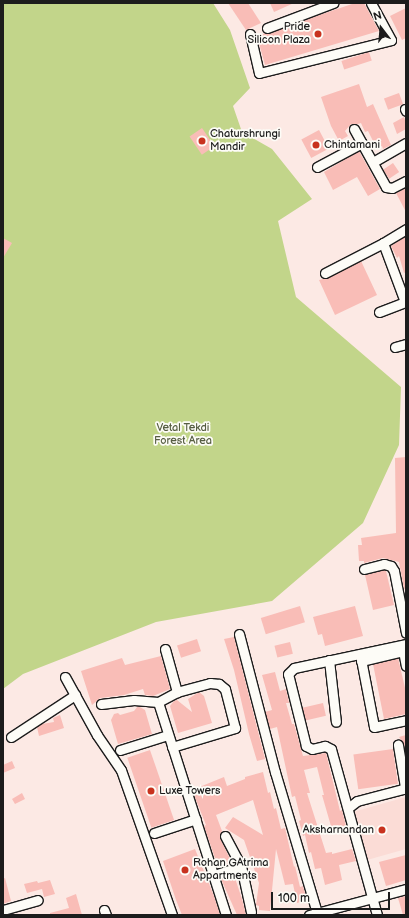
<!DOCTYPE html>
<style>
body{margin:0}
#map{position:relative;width:409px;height:918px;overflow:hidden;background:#fce9e4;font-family:"Balsamiq Sans",sans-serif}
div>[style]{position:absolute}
.built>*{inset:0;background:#fbdcd6}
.green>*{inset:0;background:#c2d58a}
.building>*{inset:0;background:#f9bdb7;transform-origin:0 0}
.roads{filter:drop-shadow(1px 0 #1c1c1c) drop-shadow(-1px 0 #1c1c1c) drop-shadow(0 1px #1c1c1c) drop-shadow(0 -1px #1c1c1c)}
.minor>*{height:9px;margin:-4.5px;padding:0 4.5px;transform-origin:4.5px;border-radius:4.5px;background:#fdfcf7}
.dots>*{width:11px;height:11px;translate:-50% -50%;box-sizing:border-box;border:2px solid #fdfcf7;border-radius:50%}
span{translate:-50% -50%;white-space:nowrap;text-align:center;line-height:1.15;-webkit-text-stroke:3.5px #fdfcf7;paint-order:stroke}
.poi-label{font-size:11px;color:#1c1c1c}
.right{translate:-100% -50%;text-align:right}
.left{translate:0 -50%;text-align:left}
.park-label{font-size:11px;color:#565d42}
.frame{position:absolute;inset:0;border:4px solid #1c1c1c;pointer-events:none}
.north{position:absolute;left:361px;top:8px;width:40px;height:40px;-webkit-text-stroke:3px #fdfcf7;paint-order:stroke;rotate:344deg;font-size:11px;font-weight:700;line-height:16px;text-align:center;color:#1c1c1c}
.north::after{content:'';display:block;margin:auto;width:14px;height:18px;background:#1c1c1c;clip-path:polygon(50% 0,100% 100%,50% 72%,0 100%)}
.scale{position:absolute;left:271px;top:892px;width:119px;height:18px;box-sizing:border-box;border:2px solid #1c1c1c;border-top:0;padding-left:5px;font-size:12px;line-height:14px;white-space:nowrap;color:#1c1c1c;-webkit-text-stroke:3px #fdfcf7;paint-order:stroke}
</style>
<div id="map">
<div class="built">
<i style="clip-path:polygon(406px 797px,406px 849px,367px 860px,353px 812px)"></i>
</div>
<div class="green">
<i style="clip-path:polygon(3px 3px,213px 3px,230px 30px,250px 88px,233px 106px,242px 132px,272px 149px,312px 199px,278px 221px,296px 297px,401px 387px,399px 445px,363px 523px,272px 601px,156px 622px,23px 674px,3px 689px)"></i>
</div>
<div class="building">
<i style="clip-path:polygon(228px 3px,248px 3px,261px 23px,246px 30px)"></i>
<i style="clip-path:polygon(270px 3px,294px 3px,274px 12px)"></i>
<i style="clip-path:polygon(355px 3px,364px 3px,379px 31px,265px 65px,257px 36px)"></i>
<i style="clip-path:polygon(406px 8px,406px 38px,402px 40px,390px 16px)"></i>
<i style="left:369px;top:52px;width:9px;height:29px;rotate:72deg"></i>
<i style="clip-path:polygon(359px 84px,367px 107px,373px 104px,391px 145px,383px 149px,382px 146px,377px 149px,368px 131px,365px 132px,361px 123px,358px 124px,351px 124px,345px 131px,348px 136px,339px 141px,331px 126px,321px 97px)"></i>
<i style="left:399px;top:93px;width:12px;height:16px;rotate:70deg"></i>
<i style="clip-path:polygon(404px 117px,406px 122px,406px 129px,397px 134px,393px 123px)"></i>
<i style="left:202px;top:128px;width:22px;height:15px;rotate:56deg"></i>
<i style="left:319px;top:130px;width:21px;height:20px;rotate:62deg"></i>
<i style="clip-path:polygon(359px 151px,380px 189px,368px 196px,357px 177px,333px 190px,324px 172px)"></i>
<i style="left:393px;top:163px;width:11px;height:12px;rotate:56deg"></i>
<i style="clip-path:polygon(406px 188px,406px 212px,396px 193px)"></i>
<i style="clip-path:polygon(406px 236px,406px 272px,404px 273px,399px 256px,397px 258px,391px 246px)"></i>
<i style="clip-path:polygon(3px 238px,12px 243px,3px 258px)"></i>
<i style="clip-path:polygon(361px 261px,377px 295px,335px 315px,319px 280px,328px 278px)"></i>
<i style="clip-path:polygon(406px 457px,406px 588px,404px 589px,399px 562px,383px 558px,364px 563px,364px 561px,359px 561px,358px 545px,362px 545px,361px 538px,396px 533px,395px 458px)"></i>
<i style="clip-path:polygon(384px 570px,386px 571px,394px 605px,373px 610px,365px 575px)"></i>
<i style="left:300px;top:606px;width:17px;height:41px;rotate:73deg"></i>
<i style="clip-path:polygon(355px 606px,363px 636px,325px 646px,322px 634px,318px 635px,313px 617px)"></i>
<i style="clip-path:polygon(234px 637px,265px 759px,257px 761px,249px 734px,234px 670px,224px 639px)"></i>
<i style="left:197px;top:639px;width:13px;height:21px;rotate:72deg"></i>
<i style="left:290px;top:642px;width:12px;height:16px;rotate:76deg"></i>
<i style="clip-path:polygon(161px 656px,170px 689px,153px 696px,145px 695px,143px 689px,124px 695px,100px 698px,92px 705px,81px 671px,122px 658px,125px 665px)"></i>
<i style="clip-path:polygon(398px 658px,406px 692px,406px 714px,384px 719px,373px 664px)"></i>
<i style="clip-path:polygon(275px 672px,280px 691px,286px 689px,289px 703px,286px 703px,292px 724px,294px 724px,303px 756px,326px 753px,340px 811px,342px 810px,347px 830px,333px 833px,322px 795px,324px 795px,317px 767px,304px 770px,310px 793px,307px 793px,326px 853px,332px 852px,332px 854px,352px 849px,356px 861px,339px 865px,342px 880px,325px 885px,321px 868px,315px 869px,311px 852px,309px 853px,305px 835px,303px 836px,299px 821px,301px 820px,295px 796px,292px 797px,277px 727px,270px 729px,265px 712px,272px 710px,262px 675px)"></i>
<i style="clip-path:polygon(199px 692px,204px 696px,212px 723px,178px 733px,170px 706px,174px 701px,177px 700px,192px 712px,188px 699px)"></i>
<i style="left:323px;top:703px;width:13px;height:21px;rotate:77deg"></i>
<i style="clip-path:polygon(138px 706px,145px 710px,152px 734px,118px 744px,111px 720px,114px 714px,118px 713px,120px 715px,134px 711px)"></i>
<i style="clip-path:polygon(60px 715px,64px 728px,39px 736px,37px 727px,42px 724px,54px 722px,53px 718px)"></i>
<i style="clip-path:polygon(406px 735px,406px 756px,404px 744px,399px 737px)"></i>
<i style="left:393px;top:749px;width:35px;height:40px;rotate:82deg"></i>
<i style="left:150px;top:750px;width:74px;height:24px;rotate:71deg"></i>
<i style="clip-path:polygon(12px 761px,15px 768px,3px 773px,3px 765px)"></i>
<i style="clip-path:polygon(263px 772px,268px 793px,270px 792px,274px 809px,276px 808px,281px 829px,285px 828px,294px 867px,295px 866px,300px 887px,303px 886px,307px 900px,297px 903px,293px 884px,285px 885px,276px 849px,270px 911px,259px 910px,259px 906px,256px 905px,259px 883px,244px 840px,225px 828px,233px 817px,263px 835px,253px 800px,216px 815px,222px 831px,220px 838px,232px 863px,218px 867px,204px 826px,206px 825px,192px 790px,224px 777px,227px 786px,245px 779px,245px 777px)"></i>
<i style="clip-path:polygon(22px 793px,25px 799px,15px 804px,12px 799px)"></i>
<i style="clip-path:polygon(195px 849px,214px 896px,220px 915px,182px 915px,176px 900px,163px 861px)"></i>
<i style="clip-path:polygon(406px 855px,406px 880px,386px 886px,379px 862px)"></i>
<i style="clip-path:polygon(234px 875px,242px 899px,246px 915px,237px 915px,221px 879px)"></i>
<i style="clip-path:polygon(5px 878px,11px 901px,3px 904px,3px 879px)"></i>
<i style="clip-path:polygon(50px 880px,55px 894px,44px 897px,42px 889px,27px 893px,24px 884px,37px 881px,38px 883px)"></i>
<i style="clip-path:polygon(76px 894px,82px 915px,50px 915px,50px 913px,69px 908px,66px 898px)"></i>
<i style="clip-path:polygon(406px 896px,406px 915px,403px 915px,398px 898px)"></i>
</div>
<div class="roads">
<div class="minor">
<i style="left:267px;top:28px;width:71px;rotate:-20.7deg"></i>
<i style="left:250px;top:34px;width:40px;rotate:77deg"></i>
<i style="left:259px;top:73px;width:136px;rotate:-14deg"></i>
<i style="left:391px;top:40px;width:42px;rotate:-118.4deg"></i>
<i style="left:405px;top:109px;width:2px;rotate:63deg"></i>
<i style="left:354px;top:129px;width:66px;rotate:61.1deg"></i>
<i style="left:386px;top:187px;width:6px;rotate:9deg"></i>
<i style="left:392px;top:188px;width:16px;rotate:-27deg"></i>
<i style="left:373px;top:162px;width:38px;rotate:-30deg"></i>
<i style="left:317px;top:167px;width:51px;rotate:-28.1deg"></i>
<i style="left:325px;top:273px;width:65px;rotate:-27.3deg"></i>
<i style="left:379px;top:312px;width:28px;rotate:-21deg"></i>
<i style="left:405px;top:302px;width:63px;rotate:-110.4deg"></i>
<i style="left:383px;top:243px;width:27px;rotate:-31deg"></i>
<i style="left:395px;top:347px;width:11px;rotate:-15deg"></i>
<i style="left:364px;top:569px;width:21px;rotate:-14deg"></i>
<i style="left:384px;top:564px;width:7px;rotate:16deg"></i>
<i style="left:391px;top:566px;width:6px;rotate:59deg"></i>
<i style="left:394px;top:571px;width:63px;rotate:79deg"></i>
<i style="left:239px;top:634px;width:143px;rotate:75.4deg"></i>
<i style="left:275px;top:772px;width:147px;rotate:73.4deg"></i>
<i style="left:165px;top:649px;width:45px;rotate:74.4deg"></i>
<i style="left:360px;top:654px;width:74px;rotate:79.1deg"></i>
<i style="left:374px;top:727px;width:33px;rotate:-12deg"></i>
<i style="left:329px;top:660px;width:62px;rotate:83.6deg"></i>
<i style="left:361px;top:661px;width:43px;rotate:-13.4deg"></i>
<i style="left:403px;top:651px;width:15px;rotate:79deg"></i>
<i style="left:65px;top:677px;width:66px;rotate:61.1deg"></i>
<i style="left:97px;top:735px;width:42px;rotate:55.6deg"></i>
<i style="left:121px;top:770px;width:154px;rotate:70.6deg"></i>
<i style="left:101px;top:704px;width:33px;rotate:-7deg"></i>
<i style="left:134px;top:700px;width:24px;rotate:5deg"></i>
<i style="left:11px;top:737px;width:77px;rotate:-33.3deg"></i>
<i style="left:172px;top:747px;width:66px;rotate:-16.8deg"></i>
<i style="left:235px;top:728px;width:40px;rotate:-104.4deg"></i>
<i style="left:225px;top:689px;width:8px;rotate:-140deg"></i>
<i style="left:219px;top:684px;width:9px;rotate:-174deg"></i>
<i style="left:210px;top:683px;width:34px;rotate:165deg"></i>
<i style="left:177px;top:692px;width:21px;rotate:152deg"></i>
<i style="left:158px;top:702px;width:224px;rotate:72.3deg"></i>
<i style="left:120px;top:750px;width:50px;rotate:-17.4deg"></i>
<i style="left:348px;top:808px;width:11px;rotate:-38deg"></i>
<i style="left:357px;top:801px;width:48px;rotate:-14.6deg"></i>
<i style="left:403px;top:789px;width:3px;rotate:-45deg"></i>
<i style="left:405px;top:787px;width:43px;rotate:-99.5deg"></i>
<i style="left:154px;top:833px;width:44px;rotate:-18.4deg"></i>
<i style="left:225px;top:836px;width:34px;rotate:62deg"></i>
<i style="left:241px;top:866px;width:47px;rotate:77.7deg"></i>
<i style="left:214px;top:875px;width:28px;rotate:-18deg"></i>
<i style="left:3px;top:910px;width:36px;rotate:-16deg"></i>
<i style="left:104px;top:910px;width:5px;rotate:68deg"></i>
<i style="left:309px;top:915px;width:100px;rotate:-15deg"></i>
<i style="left:377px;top:915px;width:172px;rotate:-105.5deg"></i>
<i style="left:331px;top:749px;width:7px;rotate:-153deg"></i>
<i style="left:325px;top:746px;width:13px;rotate:167deg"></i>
<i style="left:312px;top:749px;width:7px;rotate:-153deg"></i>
<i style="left:306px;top:746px;width:74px;rotate:-104deg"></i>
<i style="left:288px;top:674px;width:8px;rotate:-45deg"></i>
<i style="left:294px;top:668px;width:115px;rotate:-12.1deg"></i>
</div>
</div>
<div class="dots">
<i style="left:318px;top:34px;background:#c8321e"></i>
<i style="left:202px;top:141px;background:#c8321e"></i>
<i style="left:316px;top:145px;background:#c8321e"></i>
<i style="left:151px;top:791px;background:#c8321e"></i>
<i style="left:382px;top:830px;background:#c8321e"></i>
<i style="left:185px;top:870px;background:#c8321e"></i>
</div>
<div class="poi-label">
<span class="right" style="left:310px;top:34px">Pride<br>Silicon Plaza</span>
<span class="left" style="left:210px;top:141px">Chaturshrungi<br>Mandir</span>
<span class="left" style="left:324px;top:145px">Chintamani</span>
<span class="left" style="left:159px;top:791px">Luxe Towers</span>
<span class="right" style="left:374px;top:830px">Aksharnandan</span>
<span class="left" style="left:193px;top:870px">Rohan GAtrima<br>Appartments</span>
</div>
<div class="park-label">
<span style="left:183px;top:435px">Vetal Tekdi<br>Forest Area</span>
</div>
<div class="frame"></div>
<div class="north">N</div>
<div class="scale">100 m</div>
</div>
